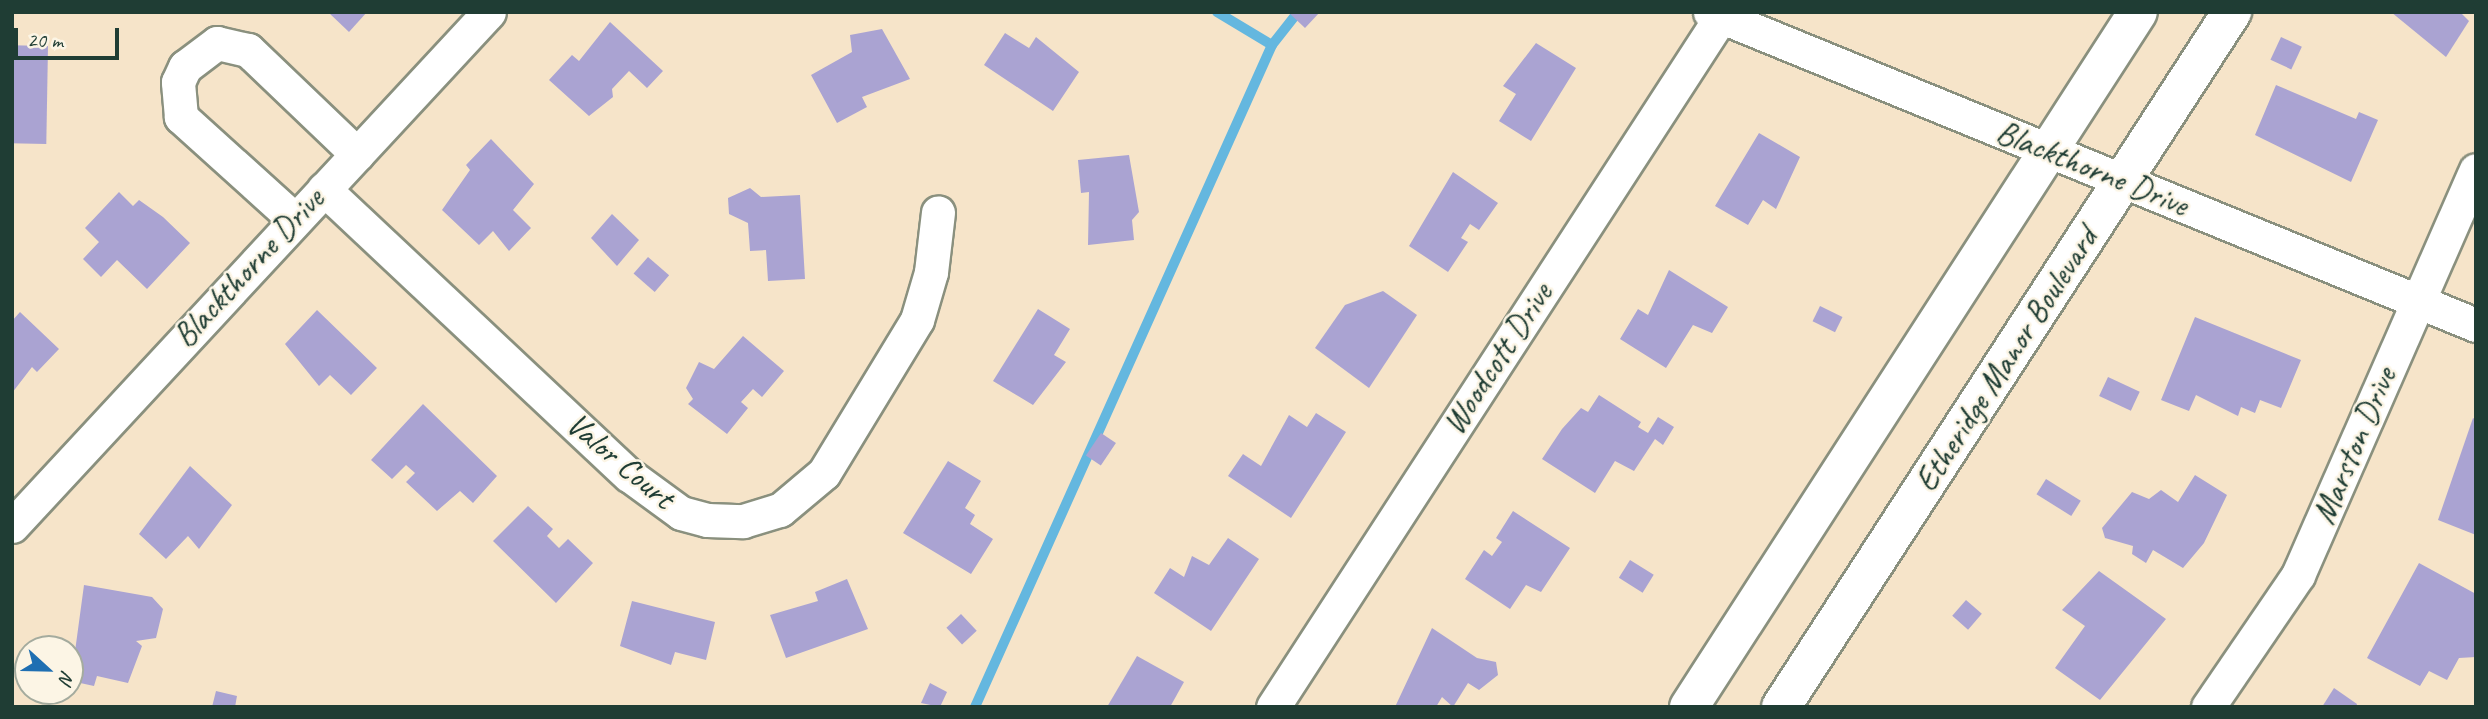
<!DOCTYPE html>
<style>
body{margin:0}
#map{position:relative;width:2488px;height:719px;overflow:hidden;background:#f6e4c9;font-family:Caveat,sans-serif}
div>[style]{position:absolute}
.stream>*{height:10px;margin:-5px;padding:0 5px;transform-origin:5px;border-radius:5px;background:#64b7df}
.building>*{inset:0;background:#aaa3d2;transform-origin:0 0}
.roads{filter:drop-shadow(2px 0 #8a907e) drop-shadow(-2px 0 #8a907e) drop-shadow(0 2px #8a907e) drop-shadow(0 -2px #8a907e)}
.minor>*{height:33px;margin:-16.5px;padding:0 16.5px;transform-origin:16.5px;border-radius:16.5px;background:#fff}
.secondary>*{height:38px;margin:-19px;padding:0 19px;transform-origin:19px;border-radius:19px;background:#fff}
span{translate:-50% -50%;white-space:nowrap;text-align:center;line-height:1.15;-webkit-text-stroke:5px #fcf5e5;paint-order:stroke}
.street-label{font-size:33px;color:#1f3d34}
.frame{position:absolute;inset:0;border:14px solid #1f3d34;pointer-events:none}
.north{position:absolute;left:14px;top:635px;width:70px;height:70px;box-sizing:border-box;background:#fcf5e5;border:2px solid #a4ab9e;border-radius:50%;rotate:112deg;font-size:19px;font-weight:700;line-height:28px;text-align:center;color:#1f3d34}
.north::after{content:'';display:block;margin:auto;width:24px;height:32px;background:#1f6fb2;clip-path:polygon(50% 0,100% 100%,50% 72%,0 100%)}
.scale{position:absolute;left:14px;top:28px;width:105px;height:32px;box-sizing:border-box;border:4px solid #1f3d34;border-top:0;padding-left:9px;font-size:21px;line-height:24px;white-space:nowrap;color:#1f3d34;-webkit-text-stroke:5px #fcf5e5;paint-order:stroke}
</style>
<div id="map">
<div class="stream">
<i style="left:1217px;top:12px;width:64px;rotate:31deg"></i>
<i style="left:975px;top:707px;width:726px;rotate:-65.84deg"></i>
<i style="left:1272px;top:45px;width:42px;rotate:-51.8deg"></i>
</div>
<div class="building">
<i style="clip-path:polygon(328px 12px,367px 12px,349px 32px)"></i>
<i style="clip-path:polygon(1288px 12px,1320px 12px,1305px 28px)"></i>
<i style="clip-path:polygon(2391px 12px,2460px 12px,2469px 21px,2446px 57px)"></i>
<i style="clip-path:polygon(610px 22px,663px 71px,647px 88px,629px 71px,612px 89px,613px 97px,589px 116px,549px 80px,572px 55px,579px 61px)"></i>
<i style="clip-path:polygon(882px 29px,910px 79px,862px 97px,867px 107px,837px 123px,811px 75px,852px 52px,850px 35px)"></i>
<i style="clip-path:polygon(1005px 33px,1029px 48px,1036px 37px,1079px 72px,1053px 111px,984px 65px)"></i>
<i style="left:2281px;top:37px;width:23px;height:25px;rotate:25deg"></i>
<i style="clip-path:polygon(1536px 43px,1576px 68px,1531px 141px,1499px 121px,1516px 94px,1503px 86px)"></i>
<i style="left:48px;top:46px;width:98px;height:36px;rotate:91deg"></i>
<i style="clip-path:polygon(2276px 85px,2356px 119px,2359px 112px,2378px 120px,2351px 182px,2255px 135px)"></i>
<i style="clip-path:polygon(1759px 133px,1800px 157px,1776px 209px,1763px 200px,1748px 225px,1715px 206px)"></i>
<i style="clip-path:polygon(491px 139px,534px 184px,513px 210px,531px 228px,509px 251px,493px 231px,479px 245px,442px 210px,470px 170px,466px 165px)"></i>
<i style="clip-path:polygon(1129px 155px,1139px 212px,1132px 220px,1134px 240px,1088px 245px,1089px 192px,1081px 193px,1078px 160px)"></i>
<i style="clip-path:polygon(1453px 172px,1498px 203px,1479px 230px,1470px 224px,1461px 238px,1468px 242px,1448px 272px,1409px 246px)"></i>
<i style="clip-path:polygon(750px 188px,761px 197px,800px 195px,805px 279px,768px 281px,766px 250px,750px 251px,748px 223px,729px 214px,728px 198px)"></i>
<i style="clip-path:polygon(119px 192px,133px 206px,139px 200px,163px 217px,190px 243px,147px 289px,117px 260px,101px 277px,83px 259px,99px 242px,85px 228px)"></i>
<i style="clip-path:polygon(612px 214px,639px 240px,617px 266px,591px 238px)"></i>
<i style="left:648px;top:257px;width:28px;height:22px;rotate:41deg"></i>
<i style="clip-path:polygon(1669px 270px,1728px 307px,1712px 333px,1693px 325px,1666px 368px,1620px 339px,1638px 309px,1648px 315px)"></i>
<i style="clip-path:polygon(1383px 291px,1417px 315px,1369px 388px,1315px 348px,1345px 305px)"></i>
<i style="left:1820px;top:306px;width:25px;height:17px;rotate:26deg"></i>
<i style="clip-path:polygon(1038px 309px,1070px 329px,1054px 355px,1066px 362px,1033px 405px,993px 381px)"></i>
<i style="clip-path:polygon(317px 310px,377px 368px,351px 395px,330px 375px,319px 386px,285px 344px)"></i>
<i style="clip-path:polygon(20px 312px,59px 349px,37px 372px,32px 367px,12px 393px,12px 321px)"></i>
<i style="clip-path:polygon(2195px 317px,2301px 360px,2281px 408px,2260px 400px,2255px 413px,2241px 407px,2238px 416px,2196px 395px,2189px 411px,2161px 400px)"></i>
<i style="clip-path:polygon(743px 336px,784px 371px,762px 397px,753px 389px,741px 402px,748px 408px,727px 434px,688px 404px,693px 399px,686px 388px,699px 362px,714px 369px)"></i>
<i style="left:2108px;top:377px;width:35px;height:21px;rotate:25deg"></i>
<i style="clip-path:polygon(1599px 395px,1641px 422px,1638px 427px,1648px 433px,1658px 417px,1674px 427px,1663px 445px,1655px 439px,1634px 471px,1615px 461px,1595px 493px,1542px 459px,1562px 429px,1581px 408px,1588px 412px)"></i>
<i style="clip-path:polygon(423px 404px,497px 476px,473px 503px,460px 491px,437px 511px,406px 482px,415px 473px,406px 465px,392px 479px,371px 460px)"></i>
<i style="clip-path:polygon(1316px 413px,1346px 432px,1291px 518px,1228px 476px,1243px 454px,1261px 466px,1289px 415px,1307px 427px)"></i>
<i style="clip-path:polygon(2473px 418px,2476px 420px,2476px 535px,2438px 520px)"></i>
<i style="left:1101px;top:433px;width:18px;height:27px;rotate:34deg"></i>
<i style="clip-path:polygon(948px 461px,981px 481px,965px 508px,975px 515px,970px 524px,993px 539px,971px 574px,903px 533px)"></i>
<i style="clip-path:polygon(190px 466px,232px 505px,199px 549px,188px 536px,166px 559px,139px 534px)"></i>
<i style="clip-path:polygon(2195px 475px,2227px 495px,2204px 543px,2183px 568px,2153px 550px,2146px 563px,2132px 554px,2133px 546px,2105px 538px,2102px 528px,2132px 492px,2149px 499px,2161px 490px,2178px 502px)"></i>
<i style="left:2046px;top:479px;width:41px;height:18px;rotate:32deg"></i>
<i style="clip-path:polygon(528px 506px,553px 529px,547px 536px,559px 548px,568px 539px,593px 563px,556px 603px,493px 541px)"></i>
<i style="clip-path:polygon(1513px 511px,1570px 548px,1541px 592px,1526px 585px,1510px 609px,1465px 579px,1484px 550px,1492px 556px,1502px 542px,1496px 538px)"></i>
<i style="clip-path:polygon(1228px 538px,1259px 559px,1211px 631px,1154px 593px,1170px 568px,1184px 577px,1192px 556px,1209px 565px)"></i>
<i style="left:1630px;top:560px;width:28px;height:21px;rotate:32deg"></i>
<i style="clip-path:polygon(2419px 563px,2476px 594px,2476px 657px,2459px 658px,2447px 680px,2429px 671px,2420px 686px,2367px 658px)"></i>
<i style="clip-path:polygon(2099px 571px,2166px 619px,2100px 700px,2055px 668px,2085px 626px,2062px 610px)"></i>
<i style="clip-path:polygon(847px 579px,868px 629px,786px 658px,770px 615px,818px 601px,815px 592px)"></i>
<i style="clip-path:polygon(84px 585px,152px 597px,163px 609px,156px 638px,136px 641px,142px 646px,128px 683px,97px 676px,94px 686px,71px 681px)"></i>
<i style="left:1966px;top:600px;width:21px;height:21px;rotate:41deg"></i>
<i style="clip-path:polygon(632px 601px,715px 622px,706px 660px,675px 652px,671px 665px,620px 646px)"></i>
<i style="left:961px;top:614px;width:23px;height:20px;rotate:47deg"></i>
<i style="clip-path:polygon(1432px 628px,1477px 658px,1496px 662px,1498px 675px,1479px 690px,1468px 683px,1453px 707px,1442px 697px,1436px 707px,1395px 707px)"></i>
<i style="clip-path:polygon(1137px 656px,1184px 682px,1170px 707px,1107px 707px)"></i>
<i style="clip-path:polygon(930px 683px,947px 692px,940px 707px,921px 703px)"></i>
<i style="clip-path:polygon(2334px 688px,2357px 704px,2356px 707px,2322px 707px)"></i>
<i style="clip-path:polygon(216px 691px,237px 696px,235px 707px,212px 707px)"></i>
</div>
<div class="roads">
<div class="minor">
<i style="left:1710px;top:12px;width:827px;rotate:22.23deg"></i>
<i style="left:324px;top:189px;width:418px;rotate:43.2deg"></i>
<i style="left:629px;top:475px;width:64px;rotate:36.2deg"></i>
<i style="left:681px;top:513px;width:27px;rotate:15deg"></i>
<i style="left:707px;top:520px;width:36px;rotate:2deg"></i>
<i style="left:743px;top:521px;width:39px;rotate:-17deg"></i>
<i style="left:780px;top:510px;width:57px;rotate:-40.1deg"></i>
<i style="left:824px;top:473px;width:179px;rotate:-58.7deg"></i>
<i style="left:917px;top:320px;width:50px;rotate:-73.7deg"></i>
<i style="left:931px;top:272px;width:60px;rotate:-83.3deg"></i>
<i style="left:295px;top:220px;width:154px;rotate:-137.9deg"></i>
<i style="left:181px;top:117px;width:35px;rotate:-95deg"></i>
<i style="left:178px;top:82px;width:17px;rotate:-65deg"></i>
<i style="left:185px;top:67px;width:40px;rotate:-37deg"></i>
<i style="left:217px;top:43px;width:32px;rotate:13deg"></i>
<i style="left:248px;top:50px;width:151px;rotate:43.7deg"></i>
<i style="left:12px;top:526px;width:701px;rotate:-47.14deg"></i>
<i style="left:1273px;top:707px;width:829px;rotate:-57.02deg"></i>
<i style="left:2208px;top:707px;width:160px;rotate:-55.7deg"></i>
<i style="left:2298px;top:575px;width:442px;rotate:-66.3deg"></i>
</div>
<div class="secondary">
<i style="left:1689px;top:707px;width:827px;rotate:-57.14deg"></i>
<i style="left:1781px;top:707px;width:829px;rotate:-57.02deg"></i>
</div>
</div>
<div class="street-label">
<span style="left:2092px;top:169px;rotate:22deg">Blackthorne Drive</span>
<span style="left:249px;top:268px;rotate:-47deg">Blackthorne Drive</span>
<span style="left:1498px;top:359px;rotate:-57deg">Woodcott Drive</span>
<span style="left:2007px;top:360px;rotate:-57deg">Etheridge Manor Boulevard</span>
<span style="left:2355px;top:446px;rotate:-67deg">Marston Drive</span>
<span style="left:620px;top:461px;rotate:40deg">Valor Court</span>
</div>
<div class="frame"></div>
<div class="north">N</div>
<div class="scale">20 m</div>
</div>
